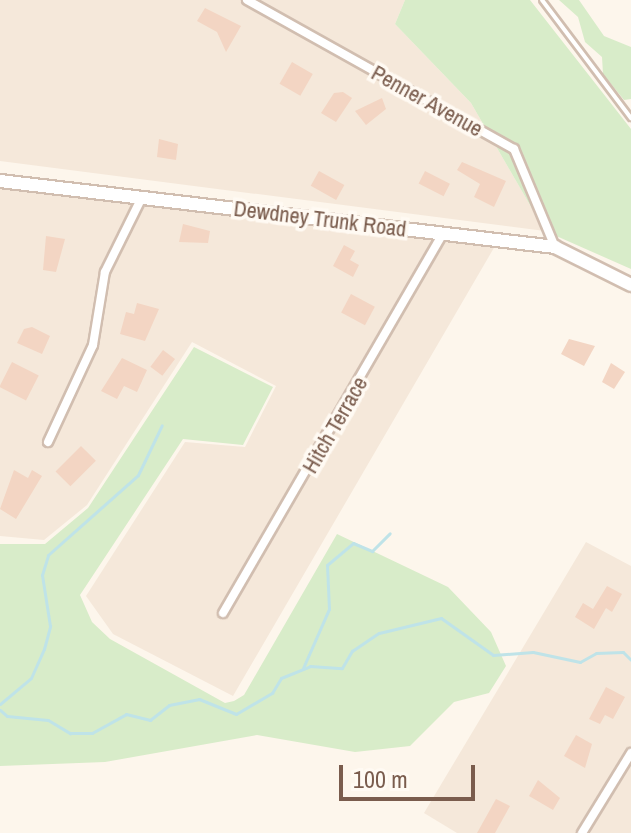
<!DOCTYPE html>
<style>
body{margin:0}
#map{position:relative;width:631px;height:833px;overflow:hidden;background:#fdf6ec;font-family:"Archivo Narrow",sans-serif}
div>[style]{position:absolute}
.residential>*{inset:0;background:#f5e8da}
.green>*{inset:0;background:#d8ecc9}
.stream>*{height:3px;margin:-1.5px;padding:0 1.5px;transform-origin:1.5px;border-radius:1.5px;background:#bfe3e8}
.building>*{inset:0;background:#f3d5c3;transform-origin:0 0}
.roads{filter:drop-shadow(2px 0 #d1beb0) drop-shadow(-2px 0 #d1beb0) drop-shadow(0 2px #d1beb0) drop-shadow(0 -2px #d1beb0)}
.lane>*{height:4px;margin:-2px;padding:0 2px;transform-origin:2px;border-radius:2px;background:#fff}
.street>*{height:8px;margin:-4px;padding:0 4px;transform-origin:4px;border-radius:4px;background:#fff}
.secondary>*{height:12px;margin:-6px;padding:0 6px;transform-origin:6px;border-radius:6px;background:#fff}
span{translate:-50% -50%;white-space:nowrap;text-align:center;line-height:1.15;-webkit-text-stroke:7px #fffaf3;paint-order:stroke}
.street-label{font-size:22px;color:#7a5c4d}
.scale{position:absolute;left:339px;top:765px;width:136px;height:36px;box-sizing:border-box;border:4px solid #7a5c4d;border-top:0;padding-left:10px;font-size:24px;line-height:28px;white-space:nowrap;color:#7a5c4d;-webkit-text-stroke:6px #fffaf3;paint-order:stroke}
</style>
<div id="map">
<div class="residential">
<i style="clip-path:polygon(0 0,405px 0,395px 24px,471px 103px,545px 231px,0 161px)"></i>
<i style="clip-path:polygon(0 186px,495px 246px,233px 696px,113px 634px,86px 596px,185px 442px,245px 447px,276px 386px,192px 342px,87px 505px,44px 540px,0 536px)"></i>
<i style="clip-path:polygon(586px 542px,631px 566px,631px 833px,457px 833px,424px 813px)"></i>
</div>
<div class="green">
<i style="clip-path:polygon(405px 0,530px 0,631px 129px,631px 269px,545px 231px,471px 103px,395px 24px)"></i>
<i style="clip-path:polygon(559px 0,579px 0,604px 36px,631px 47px,631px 99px,624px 100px,603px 74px,602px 57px,585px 42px,578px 17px)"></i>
<i style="clip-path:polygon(194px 347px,273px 387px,243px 445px,183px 439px,80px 595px,92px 622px,110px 639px,225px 703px,234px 701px,244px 695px,337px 534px,448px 587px,491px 632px,506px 666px,489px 693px,454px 702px,410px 746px,355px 752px,257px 735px,105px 762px,0 766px,0 544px,45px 544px,88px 508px)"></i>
</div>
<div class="stream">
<i style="left:303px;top:668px;width:64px;rotate:-66.2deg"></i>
<i style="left:329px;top:609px;width:44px;rotate:-92.6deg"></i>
<i style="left:327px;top:565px;width:34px;rotate:-40deg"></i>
<i style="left:353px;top:543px;width:21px;rotate:23deg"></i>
<i style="left:372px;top:551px;width:25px;rotate:-45deg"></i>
<i style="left:0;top:704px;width:40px;rotate:-40deg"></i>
<i style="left:31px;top:678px;width:32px;rotate:-66deg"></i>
<i style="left:44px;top:649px;width:24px;rotate:-75deg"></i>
<i style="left:50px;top:626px;width:52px;rotate:-98.9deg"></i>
<i style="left:42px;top:575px;width:21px;rotate:-73deg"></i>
<i style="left:48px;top:555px;width:120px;rotate:-41.6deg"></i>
<i style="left:138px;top:475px;width:55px;rotate:-64.4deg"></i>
<i style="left:0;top:710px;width:9px;rotate:41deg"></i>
<i style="left:7px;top:716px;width:41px;rotate:5.6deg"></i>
<i style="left:48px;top:720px;width:26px;rotate:31deg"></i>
<i style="left:70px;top:733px;width:22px"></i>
<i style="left:92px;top:733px;width:39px;rotate:-29deg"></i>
<i style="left:126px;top:714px;width:25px;rotate:14deg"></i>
<i style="left:150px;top:720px;width:24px;rotate:-38deg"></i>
<i style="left:169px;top:705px;width:31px;rotate:-11deg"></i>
<i style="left:199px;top:699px;width:40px;rotate:22deg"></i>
<i style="left:236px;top:714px;width:42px;rotate:-30.3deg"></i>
<i style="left:272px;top:693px;width:17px;rotate:-59deg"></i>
<i style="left:281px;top:678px;width:31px;rotate:-22deg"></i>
<i style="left:310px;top:666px;width:32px;rotate:4deg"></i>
<i style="left:342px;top:668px;width:20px;rotate:-60deg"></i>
<i style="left:352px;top:651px;width:32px;rotate:-34deg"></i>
<i style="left:379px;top:633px;width:64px;rotate:-13.6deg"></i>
<i style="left:441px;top:618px;width:64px;rotate:35.4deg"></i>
<i style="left:493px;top:655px;width:40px;rotate:-4.3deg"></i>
<i style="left:533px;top:652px;width:48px;rotate:12deg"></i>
<i style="left:580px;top:662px;width:18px;rotate:-29deg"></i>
<i style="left:596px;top:653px;width:27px;rotate:-2deg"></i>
<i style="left:623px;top:652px;width:11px;rotate:45deg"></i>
</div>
<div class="building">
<i style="clip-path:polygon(205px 8px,241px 26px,226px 52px,217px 32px,197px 21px)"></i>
<i style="left:292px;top:62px;width:24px;height:25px;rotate:30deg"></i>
<i style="clip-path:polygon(343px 92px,352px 98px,336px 122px,321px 113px,334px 93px)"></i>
<i style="clip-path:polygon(382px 98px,386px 109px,366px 125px,355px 111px)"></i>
<i style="clip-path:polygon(159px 139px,178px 144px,176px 160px,157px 157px)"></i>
<i style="clip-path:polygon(462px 162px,506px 181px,494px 207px,474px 197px,480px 184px,457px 170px)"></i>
<i style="left:319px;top:171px;width:29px;height:17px;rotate:29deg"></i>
<i style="left:425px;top:171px;width:28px;height:14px;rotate:27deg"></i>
<i style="clip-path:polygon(183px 224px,210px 231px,208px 243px,179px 242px)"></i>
<i style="clip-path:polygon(46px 236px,65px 239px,56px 272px,43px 270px)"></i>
<i style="clip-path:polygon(344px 245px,355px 251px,350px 260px,359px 265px,353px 277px,333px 266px)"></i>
<i style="left:351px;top:294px;width:27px;height:21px;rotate:28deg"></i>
<i style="clip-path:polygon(137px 303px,159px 309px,145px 341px,120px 334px,126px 312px,134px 314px)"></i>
<i style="clip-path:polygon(32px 327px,50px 336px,42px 354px,17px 343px,24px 329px)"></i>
<i style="clip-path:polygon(569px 339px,595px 346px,584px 366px,561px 354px)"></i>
<i style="left:163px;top:350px;width:15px;height:21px;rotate:37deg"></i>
<i style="clip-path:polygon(122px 358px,147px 370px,137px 392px,124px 386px,117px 399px,101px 391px)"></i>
<i style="left:12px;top:362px;width:30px;height:28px;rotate:27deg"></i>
<i style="clip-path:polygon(611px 363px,625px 372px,614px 389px,602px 382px)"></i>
<i style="left:81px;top:446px;width:21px;height:36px;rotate:45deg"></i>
<i style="clip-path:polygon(14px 470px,28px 478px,32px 470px,42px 476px,16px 519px,0 509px)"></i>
<i style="clip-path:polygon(607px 586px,622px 594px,612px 612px,606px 608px,594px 629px,575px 617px,583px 603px,593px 609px)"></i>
<i style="clip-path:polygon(606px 687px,625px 697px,613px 719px,605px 715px,600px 724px,589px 719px)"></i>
<i style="clip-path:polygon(576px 735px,592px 744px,585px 768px,564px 756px)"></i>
<i style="clip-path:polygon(538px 780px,560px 798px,553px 810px,529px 796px)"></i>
<i style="clip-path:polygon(496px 799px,510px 806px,495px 833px,477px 833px)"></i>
</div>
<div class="roads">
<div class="lane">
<i style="left:542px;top:0;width:148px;rotate:53deg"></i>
</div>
<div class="street">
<i style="left:247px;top:0;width:306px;rotate:29.2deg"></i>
<i style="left:514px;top:149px;width:106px;rotate:67.3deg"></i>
<i style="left:48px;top:442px;width:107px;rotate:-65.1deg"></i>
<i style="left:93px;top:345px;width:74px;rotate:-80.7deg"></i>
<i style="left:105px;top:272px;width:84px;rotate:-63.7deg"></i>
<i style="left:223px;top:613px;width:438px;rotate:-59.9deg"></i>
<i style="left:582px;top:833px;width:94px;rotate:-58.5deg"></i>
</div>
<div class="secondary">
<i style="left:0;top:181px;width:559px;rotate:6.78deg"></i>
<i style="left:555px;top:247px;width:85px;rotate:26.6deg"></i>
</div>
</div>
<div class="street-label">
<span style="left:427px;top:101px;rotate:29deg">Penner Avenue</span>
<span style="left:320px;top:219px;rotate:7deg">Dewdney Trunk Road</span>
<span style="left:335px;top:425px;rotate:-60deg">Hitch Terrace</span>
</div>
<div class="scale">100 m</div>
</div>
